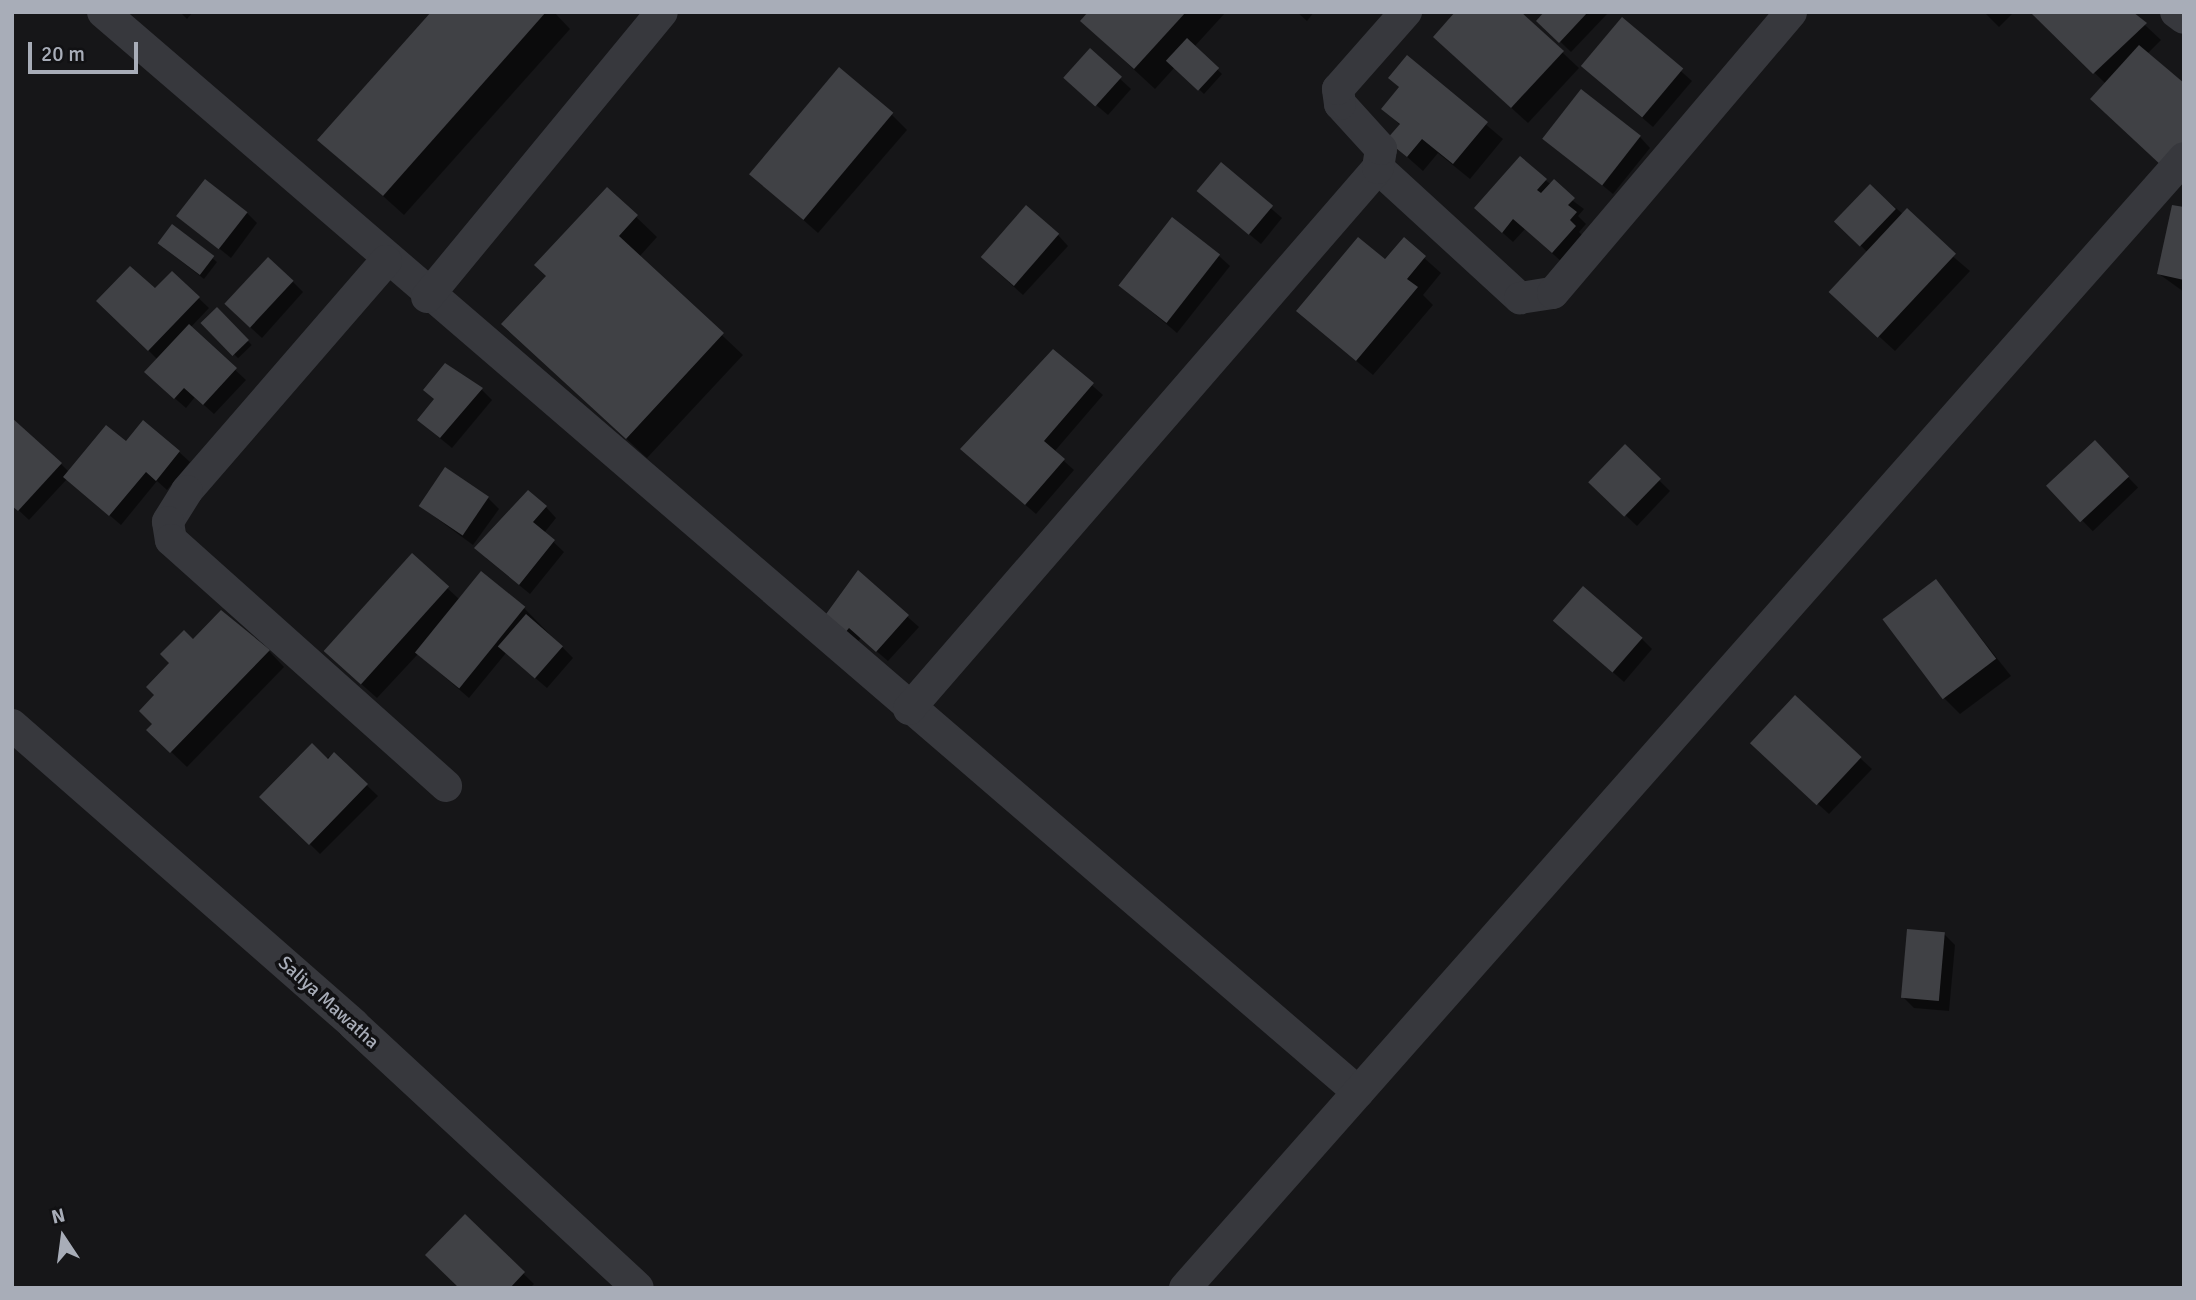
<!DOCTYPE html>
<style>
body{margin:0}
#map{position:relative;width:2196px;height:1300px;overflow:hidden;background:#161618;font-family:Signika,sans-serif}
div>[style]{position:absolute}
.shadow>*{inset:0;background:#0007;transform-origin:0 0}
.building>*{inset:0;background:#404145;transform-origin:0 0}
.minor>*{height:32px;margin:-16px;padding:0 16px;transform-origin:16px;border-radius:16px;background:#37383d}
span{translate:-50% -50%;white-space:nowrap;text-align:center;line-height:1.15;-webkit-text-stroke:7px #111113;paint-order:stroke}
.street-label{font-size:19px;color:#a8adb8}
.frame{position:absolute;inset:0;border:14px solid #a8adb8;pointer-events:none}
.north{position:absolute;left:28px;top:1202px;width:70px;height:70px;-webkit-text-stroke:5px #111113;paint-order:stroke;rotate:347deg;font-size:19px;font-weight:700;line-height:28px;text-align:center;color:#a8adb8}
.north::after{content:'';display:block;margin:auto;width:24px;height:32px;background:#a8adb8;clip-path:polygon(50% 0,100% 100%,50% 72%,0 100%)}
.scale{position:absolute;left:28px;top:42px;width:110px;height:32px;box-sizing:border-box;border:4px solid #a8adb8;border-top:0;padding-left:9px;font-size:21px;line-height:24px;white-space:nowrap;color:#a8adb8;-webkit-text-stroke:5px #111113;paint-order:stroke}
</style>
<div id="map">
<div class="shadow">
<i style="clip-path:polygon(180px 12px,193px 12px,187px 19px)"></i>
<i style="clip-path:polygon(433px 12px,554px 12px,570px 29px,404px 215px,320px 139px)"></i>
<i style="clip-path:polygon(1090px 12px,1226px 12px,1194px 47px,1222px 74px,1204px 94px,1175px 67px,1155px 89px,1103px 41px)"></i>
<i style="clip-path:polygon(1297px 12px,1314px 12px,1307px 21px)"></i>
<i style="clip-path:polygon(1519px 12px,1579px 68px,1528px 123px,1451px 53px)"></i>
<i style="clip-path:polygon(1547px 12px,1609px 12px,1571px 52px,1539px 21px)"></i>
<i style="clip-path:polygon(1984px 12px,2014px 12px,1999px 27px)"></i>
<i style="clip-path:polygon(2032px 12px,2131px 12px,2161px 40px,2147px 54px,2184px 86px,2184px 176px,2106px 84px)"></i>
<i style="clip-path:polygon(1622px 19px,1692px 81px,1653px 127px,1593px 76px)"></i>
<i style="clip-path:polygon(1090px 51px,1131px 89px,1108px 115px,1076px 88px)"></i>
<i style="clip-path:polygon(1407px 58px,1503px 139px,1470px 179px,1438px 153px,1423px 171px,1388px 140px,1400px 125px,1383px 108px,1400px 88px,1390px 78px)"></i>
<i style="clip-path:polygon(891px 114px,907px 130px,818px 233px,750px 173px)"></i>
<i style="clip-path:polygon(1640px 137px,1650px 148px,1613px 194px,1545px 138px)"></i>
<i style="clip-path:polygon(1221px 165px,1282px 218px,1261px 244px,1209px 201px)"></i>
<i style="clip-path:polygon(1545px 180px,1584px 209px,1578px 216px,1586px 224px,1579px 232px,1585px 238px,1563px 263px,1525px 229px,1513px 242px,1486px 218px)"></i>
<i style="clip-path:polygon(1870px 186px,1970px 271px,1895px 351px,1847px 307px,1868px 253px,1836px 220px)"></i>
<i style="clip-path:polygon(607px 189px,657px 237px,639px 257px,743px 355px,647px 458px,524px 344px,548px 276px)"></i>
<i style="clip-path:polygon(2184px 209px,2184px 292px,2159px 274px)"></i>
<i style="clip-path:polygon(247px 213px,257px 223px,231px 258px,179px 216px)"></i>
<i style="clip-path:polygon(1058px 235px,1068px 246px,1023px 295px,992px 267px)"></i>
<i style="clip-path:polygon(1404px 240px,1441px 273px,1423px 295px,1433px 305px,1373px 375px,1315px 326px)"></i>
<i style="clip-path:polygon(164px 248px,212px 258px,217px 262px,204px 279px)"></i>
<i style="clip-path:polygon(1219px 256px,1230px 266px,1177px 333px,1120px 285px)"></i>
<i style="clip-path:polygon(172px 273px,209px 308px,190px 328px,246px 380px,214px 414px,195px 397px,186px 408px,157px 383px,158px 360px,99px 301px,155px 291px)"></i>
<i style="clip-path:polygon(293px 282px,303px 292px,262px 338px,238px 316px)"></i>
<i style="left:217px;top:309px;width:50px;height:19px;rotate:46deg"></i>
<i style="clip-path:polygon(1053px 351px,1103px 395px,1054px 452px,1074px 470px,1036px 514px,972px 459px)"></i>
<i style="clip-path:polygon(482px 390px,492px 400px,452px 448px,430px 430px,436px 400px)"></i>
<i style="clip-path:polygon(126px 443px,179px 452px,190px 462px,167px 490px,157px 481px,121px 525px,67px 479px,29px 520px,12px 504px,61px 464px,69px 472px)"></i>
<i style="left:2095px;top:443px;width:62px;height:63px;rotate:46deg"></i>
<i style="clip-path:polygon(1625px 447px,1670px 491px,1637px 526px,1602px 493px)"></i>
<i style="clip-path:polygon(488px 498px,499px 509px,473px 545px,420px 506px)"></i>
<i style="clip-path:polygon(546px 507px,556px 518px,544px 533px,564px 552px,530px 594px,486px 558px)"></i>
<i style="clip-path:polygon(412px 555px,460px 600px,524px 608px,573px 658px,547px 688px,506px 653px,469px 698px,418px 654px,377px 698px,341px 666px)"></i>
<i style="clip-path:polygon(858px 573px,919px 627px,888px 661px,861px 638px,852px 647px,834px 631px)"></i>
<i style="clip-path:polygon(1936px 581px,2011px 676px,1960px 714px,1944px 698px)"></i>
<i style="clip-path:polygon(1566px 631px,1642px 639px,1652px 649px,1624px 682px)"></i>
<i style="clip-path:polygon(193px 641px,269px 651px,284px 667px,187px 767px,165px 746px,155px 724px,156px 695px)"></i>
<i style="clip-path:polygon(1795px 698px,1872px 769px,1829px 814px,1763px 754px)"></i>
<i style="clip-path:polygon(334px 754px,378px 796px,320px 854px,262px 797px)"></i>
<i style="clip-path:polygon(1944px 934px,1955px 945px,1949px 1011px,1914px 1008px,1903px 997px)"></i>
<i style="clip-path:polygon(465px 1217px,534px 1284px,530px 1288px,461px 1288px)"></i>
</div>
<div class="building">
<i style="clip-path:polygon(431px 12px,546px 12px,383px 196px,317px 140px)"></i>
<i style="clip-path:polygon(1088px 12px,1186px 12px,1134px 69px,1080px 21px)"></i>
<i style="clip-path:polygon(1455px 12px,1521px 12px,1564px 51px,1511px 108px,1433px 37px)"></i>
<i style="clip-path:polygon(1544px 12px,1588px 12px,1559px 43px,1536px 21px)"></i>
<i style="clip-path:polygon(2030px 12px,2133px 12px,2147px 23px,2093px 74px)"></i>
<i style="left:1622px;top:17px;width:80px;height:64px;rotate:40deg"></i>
<i style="left:1187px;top:38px;width:44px;height:31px;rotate:43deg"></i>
<i style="clip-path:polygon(2139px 45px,2184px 83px,2184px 142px,2163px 167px,2090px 99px)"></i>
<i style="left:1090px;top:48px;width:43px;height:40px;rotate:42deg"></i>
<i style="clip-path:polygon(1407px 55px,1488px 122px,1453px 164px,1422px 139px,1407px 157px,1386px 140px,1400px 124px,1381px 109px,1399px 87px,1388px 78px)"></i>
<i style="left:839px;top:67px;width:71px;height:140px;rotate:40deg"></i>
<i style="left:1581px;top:89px;width:76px;height:63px;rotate:38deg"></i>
<i style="clip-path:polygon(1520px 156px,1547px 179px,1537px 190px,1541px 193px,1554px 179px,1575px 198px,1568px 205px,1577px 212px,1570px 220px,1576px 226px,1552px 253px,1513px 219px,1502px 233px,1474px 208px)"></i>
<i style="left:1221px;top:162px;width:68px;height:38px;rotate:40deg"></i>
<i style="left:205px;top:179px;width:54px;height:47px;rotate:38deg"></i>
<i style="left:1870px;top:184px;width:36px;height:52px;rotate:44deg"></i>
<i style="clip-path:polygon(607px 187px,638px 215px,619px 236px,724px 333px,626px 439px,501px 324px,546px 276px,534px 265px)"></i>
<i style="left:1026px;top:205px;width:44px;height:69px;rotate:41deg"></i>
<i style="clip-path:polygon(2172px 205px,2184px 207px,2184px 280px,2157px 274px)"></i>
<i style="left:1907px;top:208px;width:67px;height:115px;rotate:43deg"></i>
<i style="left:1172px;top:217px;width:61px;height:87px;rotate:38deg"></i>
<i style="left:172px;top:224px;width:53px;height:24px;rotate:37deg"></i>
<i style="clip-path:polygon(1358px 237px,1385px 259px,1404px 237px,1426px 256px,1407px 279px,1418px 287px,1356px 361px,1296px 311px)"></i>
<i style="left:268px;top:257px;width:35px;height:64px;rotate:43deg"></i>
<i style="clip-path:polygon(130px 266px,155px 288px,172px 271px,200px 297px,148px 351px,96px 301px)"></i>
<i style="left:217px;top:307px;width:46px;height:23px;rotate:46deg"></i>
<i style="clip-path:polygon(189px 324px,237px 368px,203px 405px,184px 388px,174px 399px,144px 372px)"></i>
<i style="clip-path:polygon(1053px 349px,1094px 383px,1044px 441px,1065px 459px,1025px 505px,960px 449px)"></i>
<i style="clip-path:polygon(445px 363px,483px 388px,440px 438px,417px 420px,434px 399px,423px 390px)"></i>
<i style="clip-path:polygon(12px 418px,62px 463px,18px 511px,12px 506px)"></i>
<i style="clip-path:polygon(143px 420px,180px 451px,156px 481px,146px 472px,109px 516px,63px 477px,106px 425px,126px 441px)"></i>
<i style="left:2095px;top:440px;width:50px;height:67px;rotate:47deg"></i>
<i style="left:1625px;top:444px;width:50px;height:53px;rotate:44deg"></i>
<i style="left:445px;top:467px;width:53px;height:47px;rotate:34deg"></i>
<i style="clip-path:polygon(528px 490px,547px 506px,533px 522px,555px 540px,519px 585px,474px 548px)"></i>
<i style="left:412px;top:553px;width:50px;height:132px;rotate:42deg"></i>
<i style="clip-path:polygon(858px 570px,909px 615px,876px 652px,849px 628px,841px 638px,821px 621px)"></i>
<i style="left:481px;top:571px;width:57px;height:105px;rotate:39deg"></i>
<i style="left:1936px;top:579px;width:100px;height:67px;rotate:53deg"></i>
<i style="left:1583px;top:586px;width:79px;height:46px;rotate:41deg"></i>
<i style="clip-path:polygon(221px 610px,270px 650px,170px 753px,146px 730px,152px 724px,139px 711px,154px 695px,146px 687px,169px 663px,160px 654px,184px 630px,193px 639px)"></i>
<i style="left:526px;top:614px;width:49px;height:43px;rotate:41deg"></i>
<i style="left:1795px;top:695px;width:91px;height:66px;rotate:43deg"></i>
<i style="clip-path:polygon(312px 743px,328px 759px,334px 752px,368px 784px,309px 845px,259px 797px)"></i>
<i style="left:1907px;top:929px;width:38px;height:69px;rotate:5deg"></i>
<i style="clip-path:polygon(465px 1214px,525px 1272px,510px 1288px,459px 1288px,425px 1255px)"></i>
</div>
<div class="minor">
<i style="left:103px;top:12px;width:1656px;rotate:40.71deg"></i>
<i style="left:2176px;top:12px;width:10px;rotate:37deg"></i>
<i style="left:1378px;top:168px;width:193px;rotate:42.5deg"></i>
<i style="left:1520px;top:298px;width:33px;rotate:-9deg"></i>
<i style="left:1553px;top:293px;width:368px;rotate:-49.7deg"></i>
<i style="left:386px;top:261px;width:304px;rotate:130.9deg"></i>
<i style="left:187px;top:491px;width:36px;rotate:122deg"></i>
<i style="left:168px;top:522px;width:18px;rotate:81deg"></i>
<i style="left:171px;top:540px;width:369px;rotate:41.8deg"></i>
<i style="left:427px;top:297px;width:369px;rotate:-50.5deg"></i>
<i style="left:909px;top:709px;width:716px;rotate:-49.08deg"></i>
<i style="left:1378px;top:168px;width:19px;rotate:-81deg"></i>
<i style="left:1381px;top:149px;width:61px;rotate:-132.3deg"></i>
<i style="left:1340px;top:104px;width:15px;rotate:-98deg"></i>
<i style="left:1338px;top:89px;width:103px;rotate:-48.6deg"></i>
<i style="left:12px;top:725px;width:454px;rotate:41.2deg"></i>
<i style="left:353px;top:1024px;width:388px;rotate:42.8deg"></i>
<i style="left:1185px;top:1288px;width:1508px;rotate:-48.52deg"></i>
</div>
<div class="street-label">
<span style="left:328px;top:1003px;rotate:42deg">Saliya Mawatha</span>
</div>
<div class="frame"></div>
<div class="north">N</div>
<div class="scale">20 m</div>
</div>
